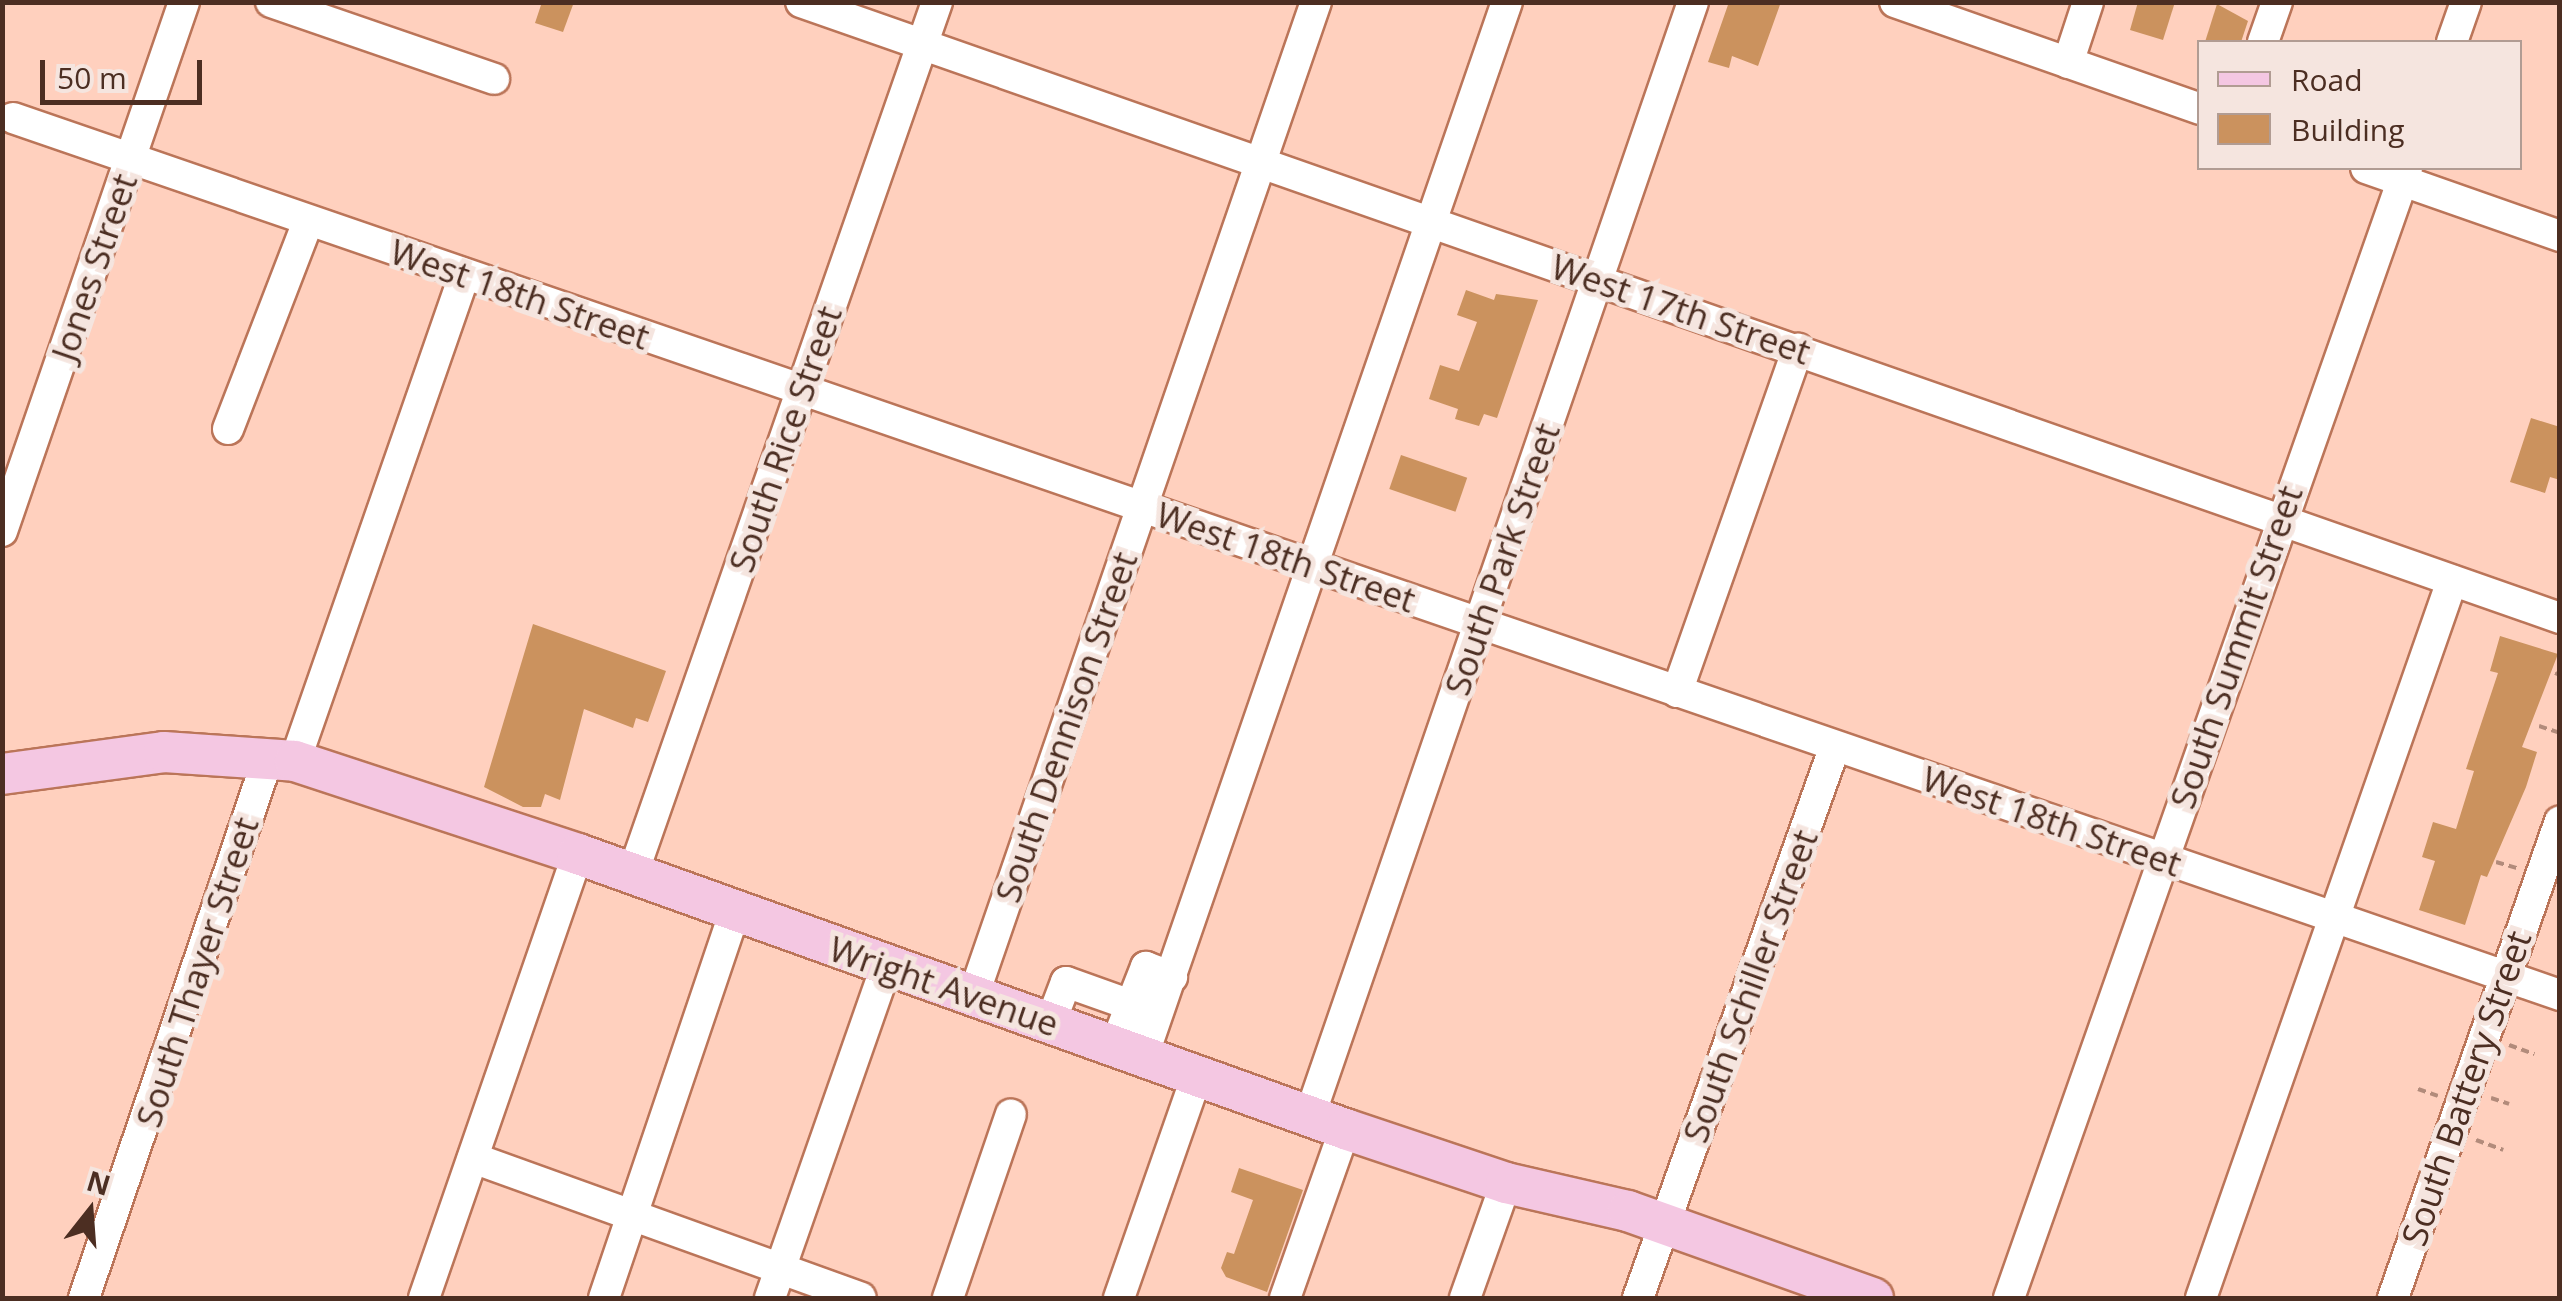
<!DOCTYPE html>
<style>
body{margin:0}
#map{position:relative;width:2562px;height:1301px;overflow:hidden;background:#ffd0be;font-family:"Open Sans",sans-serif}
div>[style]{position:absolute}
.building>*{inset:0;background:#cb925e;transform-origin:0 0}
.path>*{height:4px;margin-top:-2px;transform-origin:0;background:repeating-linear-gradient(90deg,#b28b7b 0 8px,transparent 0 13px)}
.roads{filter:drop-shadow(2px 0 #bb7559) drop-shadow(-2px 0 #bb7559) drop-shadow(0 2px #bb7559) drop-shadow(0 -2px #bb7559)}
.minor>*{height:30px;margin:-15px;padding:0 15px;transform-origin:15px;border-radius:15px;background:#fff}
.major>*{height:40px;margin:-20px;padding:0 20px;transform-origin:20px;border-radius:20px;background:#f4c7e2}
span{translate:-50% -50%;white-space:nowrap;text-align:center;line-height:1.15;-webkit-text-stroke:10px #f5e5df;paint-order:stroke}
.street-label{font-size:35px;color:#4c2e22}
.frame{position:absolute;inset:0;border:5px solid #4c2e22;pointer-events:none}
.legend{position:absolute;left:2197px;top:40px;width:325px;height:130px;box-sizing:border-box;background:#f5e5df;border:2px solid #b19c93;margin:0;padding:12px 18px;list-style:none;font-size:30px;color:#4c2e22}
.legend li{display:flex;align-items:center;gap:20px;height:50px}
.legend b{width:50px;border:2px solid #b19c93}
.north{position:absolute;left:40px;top:1161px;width:100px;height:100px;-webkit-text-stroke:8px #f5e5df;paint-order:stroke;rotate:17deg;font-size:28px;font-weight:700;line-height:40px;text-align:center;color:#4c2e22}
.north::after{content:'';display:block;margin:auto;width:35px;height:45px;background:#4c2e22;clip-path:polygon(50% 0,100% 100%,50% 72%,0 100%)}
.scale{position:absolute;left:40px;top:60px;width:162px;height:45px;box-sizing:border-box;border:5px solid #4c2e22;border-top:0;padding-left:12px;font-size:30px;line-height:35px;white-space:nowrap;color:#4c2e22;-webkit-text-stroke:8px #f5e5df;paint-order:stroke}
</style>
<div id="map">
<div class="building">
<i style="clip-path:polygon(542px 2px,574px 2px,563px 32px,535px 23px)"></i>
<i style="clip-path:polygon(1729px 2px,1781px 2px,1758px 66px,1732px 56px,1729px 68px,1708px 62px)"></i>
<i style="clip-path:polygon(2138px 2px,2175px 2px,2163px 40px,2130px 30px)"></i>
<i style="clip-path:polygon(2217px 4px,2248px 21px,2241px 42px,2205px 42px)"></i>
<i style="clip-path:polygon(1466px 290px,1494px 300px,1496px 294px,1538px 300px,1497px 418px,1484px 414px,1479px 426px,1455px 419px,1458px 409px,1429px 399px,1440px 365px,1459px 371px,1477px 322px,1457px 315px)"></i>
<i style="clip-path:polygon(2531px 418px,2560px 427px,2560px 480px,2550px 477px,2545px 493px,2510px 482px)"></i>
<i style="left:1401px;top:455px;width:70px;height:36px;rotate:19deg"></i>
<i style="clip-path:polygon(533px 624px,666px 671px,648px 722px,636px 718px,633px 728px,584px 709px,560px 800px,545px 794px,541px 807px,523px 807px,484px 787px)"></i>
<i style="clip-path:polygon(2500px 636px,2558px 654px,2522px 747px,2537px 752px,2526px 787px,2487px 877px,2481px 875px,2465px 925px,2419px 910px,2435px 861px,2422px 857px,2433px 822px,2456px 829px,2474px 771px,2466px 769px,2498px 673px,2490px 671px)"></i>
<i style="clip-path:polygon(1239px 1168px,1303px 1190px,1267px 1292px,1226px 1277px,1221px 1268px,1227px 1252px,1234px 1254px,1253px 1200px,1231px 1192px)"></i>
</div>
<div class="path">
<i style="left:2557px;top:399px;width:3px;rotate:18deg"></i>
<i style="left:2555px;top:673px;width:5px;rotate:22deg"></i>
<i style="left:2539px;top:726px;width:22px;rotate:18deg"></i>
<i style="left:2496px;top:862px;width:22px;rotate:16deg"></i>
<i style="left:2509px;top:1045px;width:27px;rotate:20deg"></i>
<i style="left:2418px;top:1089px;width:21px;rotate:19deg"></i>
<i style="left:2491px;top:1098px;width:19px;rotate:18deg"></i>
<i style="left:2476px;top:1140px;width:29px;rotate:20deg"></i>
</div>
<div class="roads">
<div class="minor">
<i style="left:271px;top:2px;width:236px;rotate:19deg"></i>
<i style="left:801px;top:2px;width:1864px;rotate:19.3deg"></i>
<i style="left:1895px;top:2px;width:323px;rotate:19.3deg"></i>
<i style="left:2263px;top:42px;width:42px;rotate:-70.7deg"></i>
<i style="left:2452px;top:42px;width:42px;rotate:-70.7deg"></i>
<i style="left:2068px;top:63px;width:64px;rotate:-71.8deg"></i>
<i style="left:13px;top:118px;width:2694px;rotate:19deg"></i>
<i style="left:2366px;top:168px;width:206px;rotate:19.3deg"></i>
<i style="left:228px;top:429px;width:222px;rotate:-68.9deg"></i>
<i style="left:2px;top:531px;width:559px;rotate:-71.01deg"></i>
<i style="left:1677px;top:692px;width:364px;rotate:-70.6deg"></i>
<i style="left:295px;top:761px;width:514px;rotate:-70.79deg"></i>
<i style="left:632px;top:876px;width:926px;rotate:-70.76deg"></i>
<i style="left:973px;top:997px;width:1052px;rotate:-70.98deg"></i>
<i style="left:1131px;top:1005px;width:41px;rotate:-68.5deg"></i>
<i style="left:1146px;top:967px;width:28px;rotate:21deg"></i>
<i style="left:1050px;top:1024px;width:45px;rotate:-69.1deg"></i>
<i style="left:1066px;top:982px;width:69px;rotate:19.5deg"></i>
<i style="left:1131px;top:1005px;width:44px;rotate:111.3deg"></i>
<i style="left:1143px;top:1056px;width:1115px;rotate:-70.95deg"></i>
<i style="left:1310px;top:1115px;width:1177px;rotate:-71.01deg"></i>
<i style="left:473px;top:1158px;width:412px;rotate:19.8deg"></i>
<i style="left:84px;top:1298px;width:570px;rotate:-71.18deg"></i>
<i style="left:424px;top:1298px;width:470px;rotate:-70.9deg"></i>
<i style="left:604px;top:1298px;width:408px;rotate:-71.3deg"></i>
<i style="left:770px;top:1298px;width:352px;rotate:-70.7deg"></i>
<i style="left:948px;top:1298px;width:194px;rotate:-71.1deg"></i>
<i style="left:1119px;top:1298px;width:236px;rotate:-70.7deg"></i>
<i style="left:1285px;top:1298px;width:179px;rotate:-70.5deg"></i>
<i style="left:1465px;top:1298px;width:122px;rotate:-70.4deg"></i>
<i style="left:1638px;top:1298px;width:586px;rotate:-70.36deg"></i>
<i style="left:2009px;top:1298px;width:1198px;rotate:-70.6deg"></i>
<i style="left:2201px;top:1298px;width:760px;rotate:-70.71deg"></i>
<i style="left:2393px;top:1298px;width:505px;rotate:-70.7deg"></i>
</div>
<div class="major">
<i style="left:2px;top:774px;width:163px;rotate:-7.7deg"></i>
<i style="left:164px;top:752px;width:131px;rotate:3.9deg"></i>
<i style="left:295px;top:761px;width:298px;rotate:18.2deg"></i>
<i style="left:578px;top:854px;width:815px;rotate:19.72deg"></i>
<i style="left:1345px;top:1129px;width:170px;rotate:18.5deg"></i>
<i style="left:1506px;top:1183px;width:125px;rotate:12.9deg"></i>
<i style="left:1628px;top:1211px;width:260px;rotate:19.6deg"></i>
</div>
</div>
<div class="street-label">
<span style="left:94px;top:267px;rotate:-71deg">Jones Street</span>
<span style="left:520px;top:294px;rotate:19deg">West 18th Street</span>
<span style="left:1681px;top:309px;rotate:19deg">West 17th Street</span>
<span style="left:785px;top:439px;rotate:-71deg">South Rice Street</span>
<span style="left:1286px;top:557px;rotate:19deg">West 18th Street</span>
<span style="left:1502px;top:559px;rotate:-71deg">South Park Street</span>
<span style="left:2236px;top:647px;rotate:-71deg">South Summit Street</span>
<span style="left:1066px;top:727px;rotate:-71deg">South Dennison Street</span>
<span style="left:2052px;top:821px;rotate:19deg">West 18th Street</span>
<span style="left:197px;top:972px;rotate:-72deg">South Thayer Street</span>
<span style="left:944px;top:986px;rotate:19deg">Wright Avenue</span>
<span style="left:1750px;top:986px;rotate:-70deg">South Schiller Street</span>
<span style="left:2466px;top:1088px;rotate:-71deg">South Battery Street</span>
</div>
<div class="frame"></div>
<ul class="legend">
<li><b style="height:12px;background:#f4c7e2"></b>Road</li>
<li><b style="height:28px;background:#cb925e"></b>Building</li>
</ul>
<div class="north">N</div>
<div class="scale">50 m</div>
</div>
